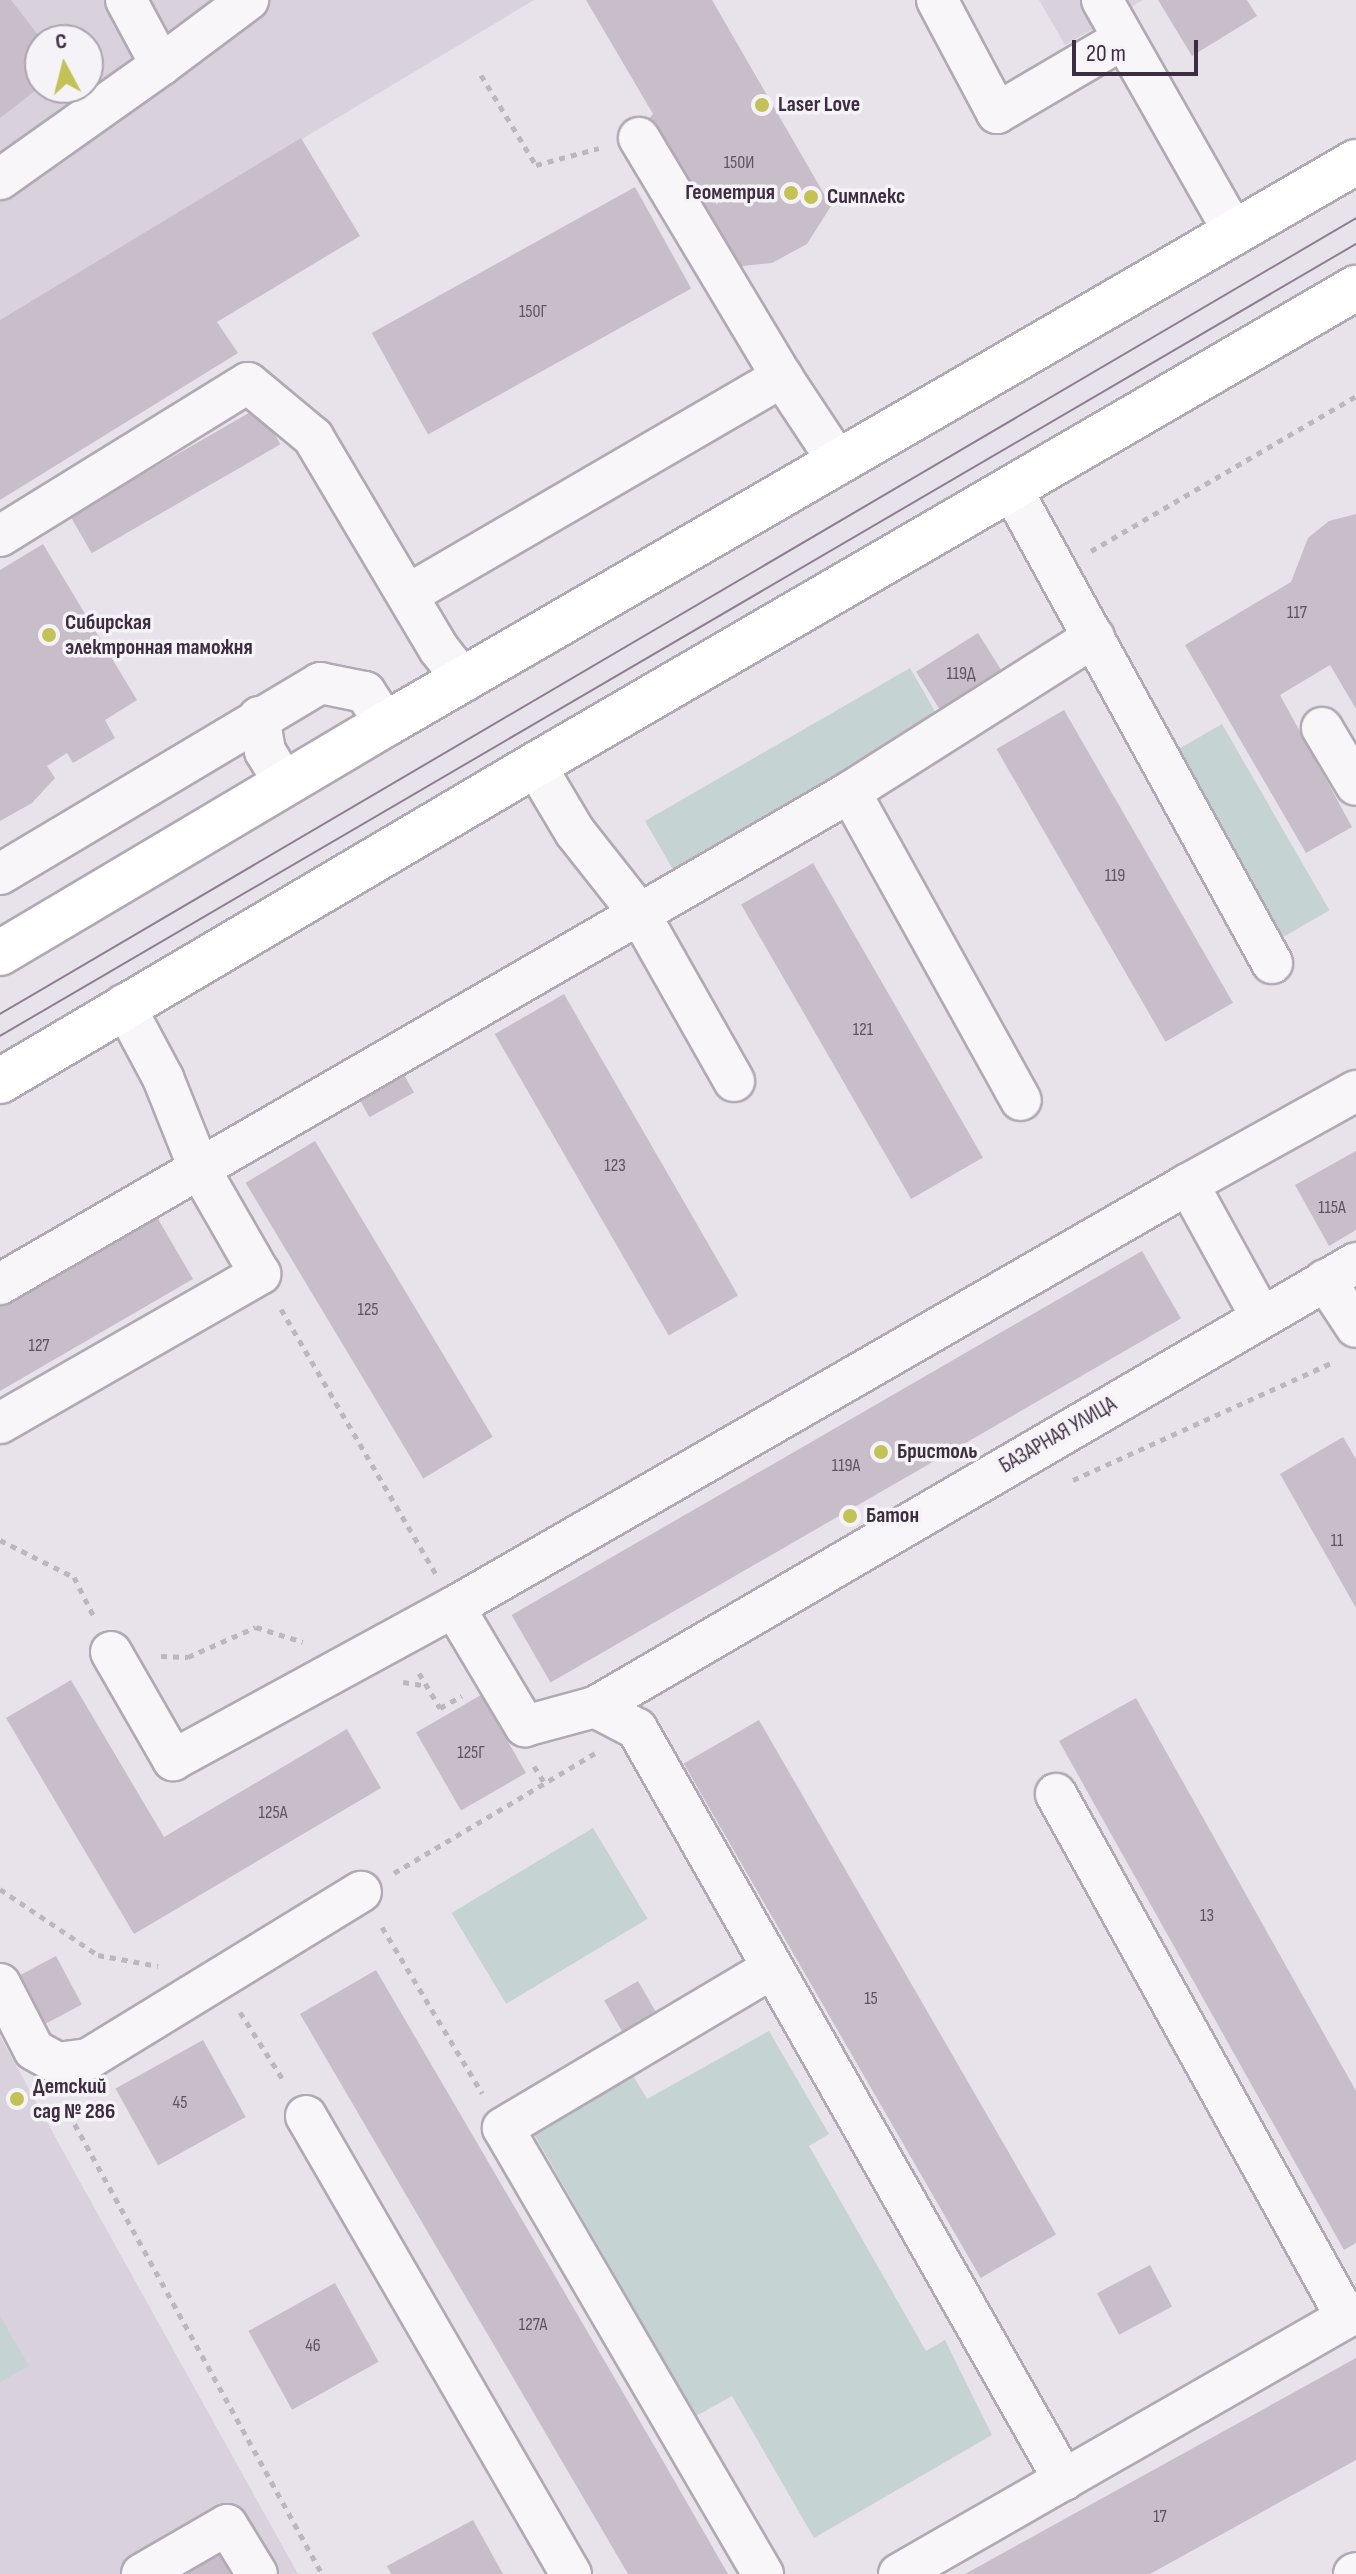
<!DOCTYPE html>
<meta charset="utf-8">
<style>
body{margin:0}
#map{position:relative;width:1356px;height:2574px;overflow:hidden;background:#e8e3ea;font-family:"Sofia Sans Condensed",sans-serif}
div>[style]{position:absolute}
.built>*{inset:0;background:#d9d2dc}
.green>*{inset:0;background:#c5d3d2;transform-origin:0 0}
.building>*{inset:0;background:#c7bec9;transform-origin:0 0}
.path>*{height:5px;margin-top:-2.5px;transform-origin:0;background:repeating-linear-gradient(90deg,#bcb6be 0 6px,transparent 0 12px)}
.roads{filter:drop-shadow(2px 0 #b1a9b4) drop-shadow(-2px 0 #b1a9b4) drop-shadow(0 2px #b1a9b4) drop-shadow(0 -2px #b1a9b4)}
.minor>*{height:40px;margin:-20px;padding:0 20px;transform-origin:20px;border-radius:20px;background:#f8f6f9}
.highway>*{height:44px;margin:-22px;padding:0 22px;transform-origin:22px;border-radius:22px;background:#fff}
.tram>*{height:2px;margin:-1px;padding:0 1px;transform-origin:1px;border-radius:1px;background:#8e7e92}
.dots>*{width:22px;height:22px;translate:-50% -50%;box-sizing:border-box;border:4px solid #f6f3f8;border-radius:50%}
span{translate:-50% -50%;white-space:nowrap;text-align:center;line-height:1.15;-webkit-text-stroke:7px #f6f3f8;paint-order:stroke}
.number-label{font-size:18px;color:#605163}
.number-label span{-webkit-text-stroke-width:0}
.poi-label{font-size:22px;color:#3d2d41;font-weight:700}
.left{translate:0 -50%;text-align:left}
.right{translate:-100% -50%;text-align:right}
.street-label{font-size:22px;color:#3d2d41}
.north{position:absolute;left:24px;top:24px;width:80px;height:80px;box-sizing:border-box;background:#f6f3f8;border:2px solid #aca4af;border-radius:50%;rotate:353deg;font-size:22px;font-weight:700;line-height:32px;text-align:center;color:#3d2d41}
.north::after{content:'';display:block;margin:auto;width:28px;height:36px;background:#c2c256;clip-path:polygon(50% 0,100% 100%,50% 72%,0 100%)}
.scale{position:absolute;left:1072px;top:40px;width:126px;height:36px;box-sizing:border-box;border:4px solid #3d2d41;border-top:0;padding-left:10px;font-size:24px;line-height:28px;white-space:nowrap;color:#3d2d41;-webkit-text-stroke:6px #f6f3f8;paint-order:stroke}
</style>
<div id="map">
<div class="built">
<i style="clip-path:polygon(evenodd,0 0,534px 0,0 320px,0 0,40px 40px,88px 40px,88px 88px,40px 88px,40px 40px)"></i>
<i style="clip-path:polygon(1039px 0,1143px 0,1065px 45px)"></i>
<i style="clip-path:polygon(0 2036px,69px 2162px,298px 2574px,0 2574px)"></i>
</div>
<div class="green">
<i style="left:910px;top:668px;width:64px;height:306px;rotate:60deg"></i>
<i style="left:1222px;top:724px;width:215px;height:56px;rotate:60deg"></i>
<i style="left:593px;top:1828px;width:106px;height:165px;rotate:59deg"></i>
<i style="clip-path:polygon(769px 2031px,829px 2134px,809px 2146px,926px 2351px,945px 2340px,992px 2435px,814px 2538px,732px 2396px,696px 2416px,531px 2129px,631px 2072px,647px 2099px)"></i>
<i style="clip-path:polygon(0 2316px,29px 2366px,0 2382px)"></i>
</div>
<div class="building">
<i style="clip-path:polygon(0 0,11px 0,42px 40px,40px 87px,0 118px)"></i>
<i style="clip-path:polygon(586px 0,712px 0,831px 206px,807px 244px,772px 263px,733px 267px,648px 120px,653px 114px)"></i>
<i style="clip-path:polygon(1158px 0,1247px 0,1257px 16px,1192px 56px)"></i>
<i style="clip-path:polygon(301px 138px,360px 236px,217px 322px,238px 353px,0 500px,0 320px)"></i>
<i style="left:635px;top:187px;width:116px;height:301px;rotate:61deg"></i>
<i style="left:259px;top:407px;width:43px;height:218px;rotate:60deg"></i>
<i style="clip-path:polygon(1356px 514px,1356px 709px,1330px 665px,1280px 695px,1352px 827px,1306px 853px,1185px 645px,1291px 582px,1308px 538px,1329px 521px)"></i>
<i style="clip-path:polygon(43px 544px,137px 700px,105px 720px,115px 738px,73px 763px,67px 753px,47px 766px,55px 778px,32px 803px,0 821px,0 570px)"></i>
<i style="left:978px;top:633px;width:52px;height:73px;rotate:58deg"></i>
<i style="left:1064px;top:710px;width:338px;height:78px;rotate:60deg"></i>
<i style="left:813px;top:863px;width:340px;height:83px;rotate:60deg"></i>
<i style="left:564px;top:994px;width:348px;height:80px;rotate:60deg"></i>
<i style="left:397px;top:1062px;width:35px;height:51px;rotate:61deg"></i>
<i style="left:315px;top:1141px;width:345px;height:81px;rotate:59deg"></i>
<i style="clip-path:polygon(1356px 1151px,1356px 1230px,1329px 1246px,1295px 1185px)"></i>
<i style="clip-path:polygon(154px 1212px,193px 1279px,0 1391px,0 1301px)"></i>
<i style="left:1142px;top:1251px;width:78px;height:728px;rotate:60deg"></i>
<i style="clip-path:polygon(1343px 1437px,1356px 1459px,1356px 1608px,1280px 1474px)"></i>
<i style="clip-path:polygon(71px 1680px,164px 1837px,347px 1729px,381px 1788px,134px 1934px,6px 1718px)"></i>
<i style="left:481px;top:1695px;width:90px;height:75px;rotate:60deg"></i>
<i style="clip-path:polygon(1136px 1698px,1356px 2091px,1356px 2243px,1344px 2250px,1059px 1741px)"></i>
<i style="left:759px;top:1720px;width:594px;height:87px;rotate:60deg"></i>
<i style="left:56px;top:1956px;width:55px;height:42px;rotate:62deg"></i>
<i style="clip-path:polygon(376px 1970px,659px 2454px,728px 2574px,628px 2574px,300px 2014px)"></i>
<i style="left:638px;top:1981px;width:43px;height:39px;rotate:60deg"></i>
<i style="left:203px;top:2040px;width:88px;height:100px;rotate:61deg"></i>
<i style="left:1150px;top:2265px;width:47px;height:60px;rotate:62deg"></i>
<i style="left:335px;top:2283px;width:90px;height:99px;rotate:61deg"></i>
<i style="clip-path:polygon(1356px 2358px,1356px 2460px,1150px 2574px,965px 2574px)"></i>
<i style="clip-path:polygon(473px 2520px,503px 2574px,391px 2574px,387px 2566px)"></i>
<i style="clip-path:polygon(228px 2548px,243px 2574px,182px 2574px)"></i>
</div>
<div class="path">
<i style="left:481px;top:75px;width:105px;rotate:58.6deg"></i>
<i style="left:536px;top:165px;width:65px;rotate:-15.1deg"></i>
<i style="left:1091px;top:551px;width:307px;rotate:-30.3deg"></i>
<i style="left:281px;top:1309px;width:306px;rotate:59.7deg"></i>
<i style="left:1073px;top:1480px;width:286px;rotate:-24.4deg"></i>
<i style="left:0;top:1540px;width:83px;rotate:26.6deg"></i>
<i style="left:74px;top:1577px;width:45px;rotate:63.4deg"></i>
<i style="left:161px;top:1656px;width:27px;rotate:2deg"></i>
<i style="left:188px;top:1657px;width:74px;rotate:-23.8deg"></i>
<i style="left:256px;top:1627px;width:49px;rotate:17.7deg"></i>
<i style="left:419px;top:1673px;width:41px;rotate:59deg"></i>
<i style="left:440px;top:1708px;width:25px;rotate:-29deg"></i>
<i style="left:403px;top:1682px;width:24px;rotate:9deg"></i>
<i style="left:534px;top:1766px;width:19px;rotate:58deg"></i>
<i style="left:394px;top:1873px;width:234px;rotate:-30.8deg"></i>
<i style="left:0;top:1889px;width:118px;rotate:34deg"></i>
<i style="left:98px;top:1955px;width:61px;rotate:10.4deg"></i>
<i style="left:382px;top:1927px;width:194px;rotate:58.9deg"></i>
<i style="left:240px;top:2012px;width:82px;rotate:57.5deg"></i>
<i style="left:63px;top:2103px;width:538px;rotate:61.19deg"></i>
</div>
<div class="roads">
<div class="minor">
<i style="left:126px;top:0;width:74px;rotate:61.7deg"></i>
<i style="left:161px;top:65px;width:109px;rotate:-36.8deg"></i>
<i style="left:937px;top:0;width:128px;rotate:62deg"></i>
<i style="left:997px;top:113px;width:146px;rotate:-30.4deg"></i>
<i style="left:1102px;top:0;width:269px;rotate:60.4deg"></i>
<i style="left:639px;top:138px;width:279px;rotate:59.1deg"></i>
<i style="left:782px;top:377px;width:103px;rotate:56.5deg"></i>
<i style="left:0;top:179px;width:197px;rotate:-35.3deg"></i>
<i style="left:1011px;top:488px;width:542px;rotate:61.21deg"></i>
<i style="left:0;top:536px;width:291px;rotate:-31.7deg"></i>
<i style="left:248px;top:383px;width:85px;rotate:39.7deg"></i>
<i style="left:313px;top:437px;width:247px;rotate:59.3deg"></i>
<i style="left:439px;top:649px;width:41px;rotate:52deg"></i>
<i style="left:409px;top:594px;width:432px;rotate:-30.2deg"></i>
<i style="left:259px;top:717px;width:35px;rotate:80deg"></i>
<i style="left:265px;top:751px;width:37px;rotate:59deg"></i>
<i style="left:1322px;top:728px;width:66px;rotate:59.2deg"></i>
<i style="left:535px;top:765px;width:78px;rotate:59.2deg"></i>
<i style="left:575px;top:832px;width:103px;rotate:51.7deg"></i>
<i style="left:639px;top:913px;width:193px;rotate:60.5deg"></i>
<i style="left:850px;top:792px;width:352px;rotate:61deg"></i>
<i style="left:0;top:874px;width:373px;rotate:-30.8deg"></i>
<i style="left:320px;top:683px;width:46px;rotate:11.3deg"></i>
<i style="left:365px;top:692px;width:38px;rotate:57deg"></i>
<i style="left:1188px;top:1184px;width:152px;rotate:61.2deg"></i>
<i style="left:1325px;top:1280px;width:56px;rotate:56.6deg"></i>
<i style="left:0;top:1284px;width:982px;rotate:-30.06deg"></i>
<i style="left:850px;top:792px;width:289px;rotate:-32.4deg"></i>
<i style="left:0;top:1423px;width:300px;rotate:-29.8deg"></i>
<i style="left:260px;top:1274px;width:122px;rotate:-119.9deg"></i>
<i style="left:199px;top:1168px;width:97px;rotate:-111.8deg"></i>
<i style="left:163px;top:1078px;width:83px;rotate:-118.1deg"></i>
<i style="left:454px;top:1607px;width:139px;rotate:59.2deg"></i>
<i style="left:525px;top:1726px;width:73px;rotate:-15.2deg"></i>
<i style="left:595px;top:1707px;width:881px;rotate:-30.26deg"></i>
<i style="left:111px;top:1652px;width:125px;rotate:60.1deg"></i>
<i style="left:173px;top:1760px;width:320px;rotate:-28.6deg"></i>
<i style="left:454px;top:1607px;width:847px;rotate:-29.95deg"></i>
<i style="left:1188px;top:1184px;width:192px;rotate:-29deg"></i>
<i style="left:595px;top:1707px;width:47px;rotate:27.6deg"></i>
<i style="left:637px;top:1729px;width:864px;rotate:60.38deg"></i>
<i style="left:1056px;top:1794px;width:598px;rotate:60.99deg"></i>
<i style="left:0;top:1984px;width:74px;rotate:62.7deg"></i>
<i style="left:34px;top:2050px;width:26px;rotate:29deg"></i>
<i style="left:57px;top:2063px;width:31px;rotate:-7deg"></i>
<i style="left:88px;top:2059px;width:320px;rotate:-31.5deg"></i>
<i style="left:306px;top:2116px;width:529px;rotate:59.95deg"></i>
<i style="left:142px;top:2574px;width:98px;rotate:-30deg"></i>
<i style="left:227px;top:2525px;width:57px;rotate:58.5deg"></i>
<i style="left:763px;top:2574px;width:516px;rotate:-120.24deg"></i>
<i style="left:503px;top:2128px;width:312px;rotate:-30.7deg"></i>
<i style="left:899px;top:2574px;width:527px;rotate:-29.83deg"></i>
<i style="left:1354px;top:2574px;width:2px;rotate:-27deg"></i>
</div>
<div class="highway">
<i style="left:0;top:953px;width:449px;rotate:-30.7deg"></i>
<i style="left:386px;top:724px;width:1121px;rotate:-30.09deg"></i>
<i style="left:0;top:1081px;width:621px;rotate:-30.57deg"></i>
<i style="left:535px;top:765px;width:950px;rotate:-30.16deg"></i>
</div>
</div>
<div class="tram">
<i style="left:0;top:1014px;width:1572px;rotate:-30.41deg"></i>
<i style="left:0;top:1036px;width:1570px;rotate:-30.29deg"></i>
</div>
<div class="dots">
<i style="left:762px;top:105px;background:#c2c256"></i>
<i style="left:791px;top:193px;background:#c2c256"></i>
<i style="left:811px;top:197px;background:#c2c256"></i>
<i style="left:49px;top:635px;background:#c2c256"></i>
<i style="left:881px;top:1452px;background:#c2c256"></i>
<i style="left:850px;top:1516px;background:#c2c256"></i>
<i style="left:17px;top:2099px;background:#c2c256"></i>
</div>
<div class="number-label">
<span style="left:739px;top:163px">150И</span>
<span style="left:533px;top:312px">150Г</span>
<span style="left:1297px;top:613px">117</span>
<span style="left:961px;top:674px">119Д</span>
<span style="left:1115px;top:876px">119</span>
<span style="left:863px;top:1030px">121</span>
<span style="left:615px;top:1166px">123</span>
<span style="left:1332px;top:1208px">115А</span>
<span style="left:368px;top:1310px">125</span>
<span style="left:39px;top:1346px">127</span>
<span style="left:846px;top:1466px">119А</span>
<span style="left:1337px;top:1541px">11</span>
<span style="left:471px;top:1753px">125Г</span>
<span style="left:273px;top:1813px">125А</span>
<span style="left:1207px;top:1916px">13</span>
<span style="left:871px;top:1999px">15</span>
<span style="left:180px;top:2103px">45</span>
<span style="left:533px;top:2325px">127А</span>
<span style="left:313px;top:2346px">46</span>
<span style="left:1160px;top:2517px">17</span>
</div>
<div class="poi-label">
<span class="left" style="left:778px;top:105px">Laser Love</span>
<span class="right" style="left:775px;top:193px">Геометрия</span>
<span class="left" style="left:827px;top:197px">Симплекс</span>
<span class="left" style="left:65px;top:635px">Сибирская<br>электронная таможня</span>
<span class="left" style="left:897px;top:1452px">Бристоль</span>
<span class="left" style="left:866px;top:1516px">Батон</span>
<span class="left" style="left:33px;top:2099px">Детский<br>сад № 286</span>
</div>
<div class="street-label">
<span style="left:1058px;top:1435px;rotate:-30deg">БАЗАРНАЯ УЛИЦА</span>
</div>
<div class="north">С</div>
<div class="scale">20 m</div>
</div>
